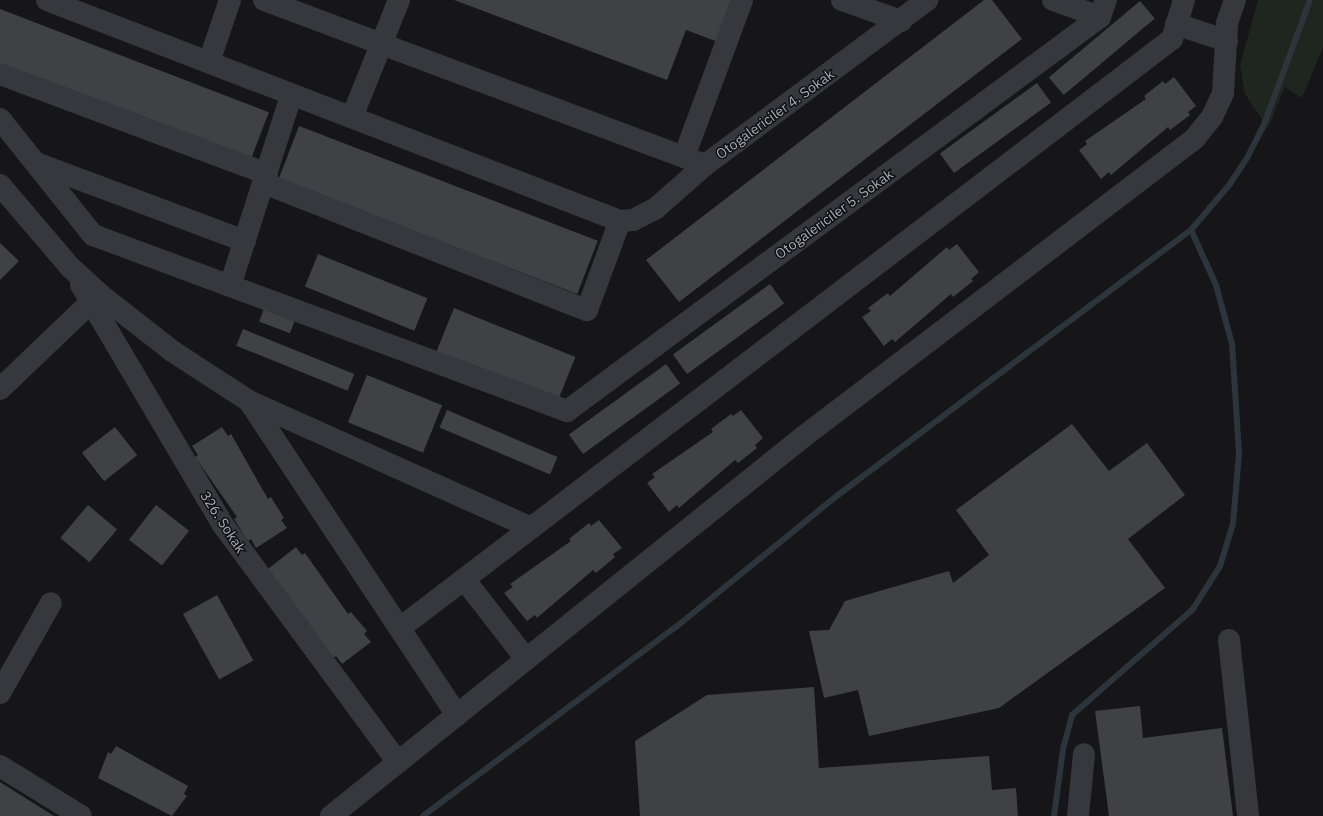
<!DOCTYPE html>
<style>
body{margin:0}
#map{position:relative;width:1323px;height:816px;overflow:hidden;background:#161618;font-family:"IBM Plex Sans",sans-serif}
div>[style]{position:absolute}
.green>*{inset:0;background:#1e261f}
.stream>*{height:6px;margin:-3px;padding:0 3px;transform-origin:3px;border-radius:3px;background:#2c353c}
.building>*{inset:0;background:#404145;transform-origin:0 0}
.minor>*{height:22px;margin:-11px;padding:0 11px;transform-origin:11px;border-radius:11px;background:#37383d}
span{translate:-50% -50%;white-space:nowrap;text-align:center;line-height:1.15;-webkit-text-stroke:3px #111113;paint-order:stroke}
.street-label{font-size:14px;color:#a8adb8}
</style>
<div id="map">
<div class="green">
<i style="clip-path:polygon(1258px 0,1323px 0,1323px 47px,1302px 98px,1285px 87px,1268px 128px,1245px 94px,1240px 65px)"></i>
</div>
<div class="stream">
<i style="left:423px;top:816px;width:316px;rotate:-36.8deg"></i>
<i style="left:676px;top:627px;width:209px;rotate:-39.2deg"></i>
<i style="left:838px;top:495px;width:441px;rotate:-36.9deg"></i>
<i style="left:1191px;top:230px;width:60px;rotate:-49.7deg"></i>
<i style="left:1230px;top:184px;width:33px;rotate:-57deg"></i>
<i style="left:1248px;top:156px;width:33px;rotate:-63deg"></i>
<i style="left:1263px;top:127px;width:135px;rotate:-69.7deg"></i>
<i style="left:1054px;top:816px;width:68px;rotate:-82.3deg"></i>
<i style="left:1063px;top:749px;width:35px;rotate:-75deg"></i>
<i style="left:1072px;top:715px;width:161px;rotate:-41.2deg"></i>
<i style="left:1193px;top:609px;width:51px;rotate:-57.9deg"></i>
<i style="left:1220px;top:566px;width:44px;rotate:-72.8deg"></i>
<i style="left:1233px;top:524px;width:70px;rotate:-85.1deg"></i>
<i style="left:1239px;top:454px;width:110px;rotate:-93.6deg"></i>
<i style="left:1232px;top:344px;width:61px;rotate:-105.2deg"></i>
<i style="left:1216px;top:285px;width:60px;rotate:-114.4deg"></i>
</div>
<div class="building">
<i style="clip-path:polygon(454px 0,734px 0,718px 42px,686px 30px,667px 80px)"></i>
<i style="clip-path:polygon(984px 0,992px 0,1022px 39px,679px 302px,646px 260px)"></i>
<i style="left:1140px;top:1px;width:23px;height:119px;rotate:50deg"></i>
<i style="left:0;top:9px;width:288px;height:62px;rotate:21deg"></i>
<i style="clip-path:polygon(1174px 77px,1196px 106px,1188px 112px,1190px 115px,1170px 130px,1168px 127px,1111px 175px,1109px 172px,1101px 179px,1079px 150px,1087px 144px,1085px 141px,1146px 99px,1144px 96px,1163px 81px,1165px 84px)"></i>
<i style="left:1037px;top:83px;width:24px;height:120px;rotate:54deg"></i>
<i style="left:299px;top:126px;width:320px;height:57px;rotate:21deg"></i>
<i style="clip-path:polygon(0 243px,19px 261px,0 280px)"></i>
<i style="clip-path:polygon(957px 244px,979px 272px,971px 279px,973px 281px,953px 297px,951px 294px,895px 342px,892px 339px,884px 346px,862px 317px,871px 311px,868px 308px,888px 293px,890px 296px,947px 247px,949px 250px)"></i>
<i style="left:318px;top:254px;width:118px;height:35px;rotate:22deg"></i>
<i style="left:770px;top:284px;width:24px;height:120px;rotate:54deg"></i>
<i style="left:267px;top:301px;width:33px;height:22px;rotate:21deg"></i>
<i style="left:454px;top:308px;width:131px;height:52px;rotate:22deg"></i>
<i style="left:243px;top:329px;width:120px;height:18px;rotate:22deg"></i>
<i style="left:666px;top:364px;width:24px;height:120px;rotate:54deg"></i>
<i style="left:367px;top:375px;width:81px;height:51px;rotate:22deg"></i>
<i style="left:447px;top:410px;width:120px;height:19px;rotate:23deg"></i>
<i style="clip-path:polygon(741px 410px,763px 438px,755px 445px,757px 448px,738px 463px,735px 460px,679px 508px,677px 505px,669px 512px,647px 483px,655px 477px,652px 474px,713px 432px,711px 429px,731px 414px,733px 416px)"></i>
<i style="clip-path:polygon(1072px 424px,1109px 471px,1147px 443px,1185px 495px,1128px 539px,1165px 588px,999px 708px,869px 736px,858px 690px,824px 698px,809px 631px,829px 630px,845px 601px,949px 571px,953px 583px,989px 555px,956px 510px)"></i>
<i style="left:115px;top:427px;width:36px;height:42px;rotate:52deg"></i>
<i style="clip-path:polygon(222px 427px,228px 436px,231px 434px,268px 499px,271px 497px,284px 518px,281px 520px,287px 528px,256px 548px,251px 539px,248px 541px,234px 519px,237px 517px,195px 457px,198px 455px,192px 446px)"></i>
<i style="left:88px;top:505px;width:38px;height:43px;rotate:40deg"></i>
<i style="left:156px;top:505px;width:42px;height:44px;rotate:38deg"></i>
<i style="clip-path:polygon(599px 520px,622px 548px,613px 554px,615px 557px,596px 573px,593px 570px,537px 618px,535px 615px,527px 621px,504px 593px,513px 587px,510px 584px,571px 541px,569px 539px,589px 523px,591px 526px)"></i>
<i style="clip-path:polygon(296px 547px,302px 555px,305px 553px,348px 614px,351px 612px,367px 631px,364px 634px,371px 642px,342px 664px,336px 656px,333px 658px,268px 569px)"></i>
<i style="left:217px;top:595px;width:75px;height:39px;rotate:61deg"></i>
<i style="clip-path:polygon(814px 687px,819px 768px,989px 756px,992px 790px,1016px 788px,1018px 816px,640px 816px,635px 741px,707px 695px)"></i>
<i style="clip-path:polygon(1140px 706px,1143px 738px,1222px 728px,1233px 816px,1109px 816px,1095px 711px)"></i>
<i style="clip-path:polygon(116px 746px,188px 786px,184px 794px,187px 796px,172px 816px,98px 778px,108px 752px,111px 754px)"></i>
<i style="clip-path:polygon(0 782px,54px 816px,0 816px)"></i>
</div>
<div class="minor">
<i style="left:47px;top:0;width:614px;rotate:21.09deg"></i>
<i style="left:620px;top:221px;width:13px;rotate:-4deg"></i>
<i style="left:633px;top:220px;width:25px;rotate:-27deg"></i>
<i style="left:655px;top:209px;width:67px;rotate:-41.3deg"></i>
<i style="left:705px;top:165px;width:277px;rotate:-36.6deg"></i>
<i style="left:264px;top:0;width:471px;rotate:20.5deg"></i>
<i style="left:842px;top:0;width:63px;rotate:19.6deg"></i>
<i style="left:1053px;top:0;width:50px;rotate:19.9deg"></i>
<i style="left:1100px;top:17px;width:18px;rotate:-71deg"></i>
<i style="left:1176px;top:24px;width:54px;rotate:18.4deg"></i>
<i style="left:209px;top:62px;width:65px;rotate:-71.3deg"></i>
<i style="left:0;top:74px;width:285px;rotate:20.5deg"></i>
<i style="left:352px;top:117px;width:126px;rotate:-68.1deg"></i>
<i style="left:0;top:119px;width:149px;rotate:51.3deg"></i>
<i style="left:93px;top:235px;width:506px;rotate:20.37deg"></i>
<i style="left:567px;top:411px;width:663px;rotate:-36.47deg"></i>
<i style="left:684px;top:157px;width:167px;rotate:-69.7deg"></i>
<i style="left:36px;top:163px;width:223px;rotate:20.5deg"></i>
<i style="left:264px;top:183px;width:347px;rotate:21.5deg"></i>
<i style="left:587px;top:310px;width:95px;rotate:-69.7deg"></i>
<i style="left:0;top:185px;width:108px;rotate:49.5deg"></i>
<i style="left:70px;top:267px;width:45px;rotate:42.3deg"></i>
<i style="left:103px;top:297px;width:88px;rotate:38deg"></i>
<i style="left:172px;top:351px;width:92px;rotate:33deg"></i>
<i style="left:249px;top:401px;width:377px;rotate:56.5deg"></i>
<i style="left:81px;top:285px;width:279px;rotate:59.4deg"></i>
<i style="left:223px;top:525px;width:295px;rotate:53.6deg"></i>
<i style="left:230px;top:286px;width:200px;rotate:-72.2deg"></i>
<i style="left:0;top:389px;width:126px;rotate:-43.7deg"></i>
<i style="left:249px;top:401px;width:309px;rotate:24.2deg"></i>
<i style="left:464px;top:579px;width:101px;rotate:52.2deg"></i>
<i style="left:400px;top:628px;width:971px;rotate:-37.34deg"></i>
<i style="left:1172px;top:39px;width:41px;rotate:-72.9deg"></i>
<i style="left:1229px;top:640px;width:177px;rotate:83.8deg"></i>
<i style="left:0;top:693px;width:103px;rotate:-60.5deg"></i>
<i style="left:0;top:766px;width:95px;rotate:31.7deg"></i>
<i style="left:331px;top:816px;width:605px;rotate:-38.76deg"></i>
<i style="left:803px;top:437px;width:493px;rotate:-37.3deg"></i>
<i style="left:1195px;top:138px;width:27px;rotate:-51deg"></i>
<i style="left:1212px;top:117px;width:26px;rotate:-65deg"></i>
<i style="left:1223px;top:93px;width:70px;rotate:-86.7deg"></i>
<i style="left:1227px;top:23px;width:24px;rotate:-71deg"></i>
<i style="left:1078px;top:816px;width:62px;rotate:-84.5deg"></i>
</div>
<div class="street-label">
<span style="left:775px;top:114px;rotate:-36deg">Otogalericiler 4. Sokak</span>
<span style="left:834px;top:214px;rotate:-36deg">Otogalericiler 5. Sokak</span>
<span style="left:223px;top:522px;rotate:57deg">326. Sokak</span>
</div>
</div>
